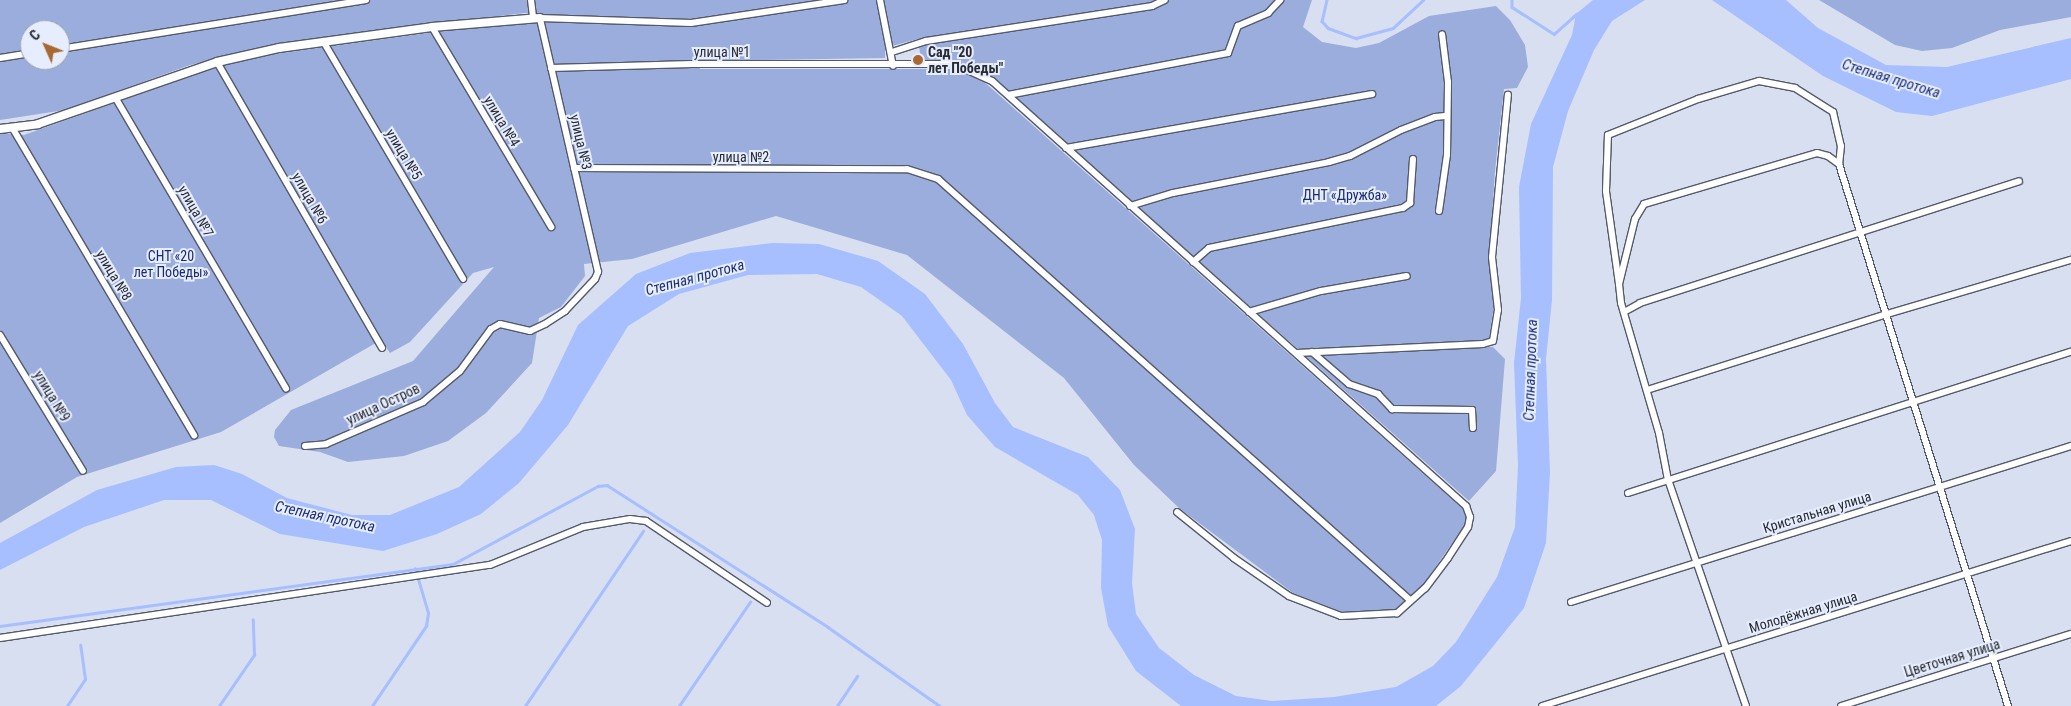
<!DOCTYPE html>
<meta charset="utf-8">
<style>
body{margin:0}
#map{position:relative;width:2071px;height:706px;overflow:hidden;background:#d8dff1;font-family:"Roboto Condensed",sans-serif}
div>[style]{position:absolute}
.green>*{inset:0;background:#9baddc}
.water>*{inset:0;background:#a7beff}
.stream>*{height:2.5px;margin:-1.25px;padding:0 1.25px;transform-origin:1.25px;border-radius:1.25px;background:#a7beff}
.roads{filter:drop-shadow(1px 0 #555a69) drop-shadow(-1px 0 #555a69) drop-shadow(0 1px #555a69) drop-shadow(0 -1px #555a69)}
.minor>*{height:6px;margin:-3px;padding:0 3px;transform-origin:3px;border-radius:3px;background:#fff}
.tertiary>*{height:8px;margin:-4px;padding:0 4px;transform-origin:4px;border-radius:4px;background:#fff}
.dots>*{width:14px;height:14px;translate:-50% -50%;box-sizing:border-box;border:2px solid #e6edfe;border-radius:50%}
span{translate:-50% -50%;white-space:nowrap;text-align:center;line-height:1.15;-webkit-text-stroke:4px #e6edfe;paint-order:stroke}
.street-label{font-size:14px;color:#272a30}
.poi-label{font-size:14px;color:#272a30;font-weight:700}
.left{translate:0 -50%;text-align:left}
.park-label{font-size:14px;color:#1a2a72}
.water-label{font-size:15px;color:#1d2e76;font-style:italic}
.north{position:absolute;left:20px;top:20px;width:50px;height:50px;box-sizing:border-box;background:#e6edfe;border:1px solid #9a9fac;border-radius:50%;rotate:314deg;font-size:14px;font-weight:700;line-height:20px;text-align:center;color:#272a30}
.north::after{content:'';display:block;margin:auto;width:18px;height:22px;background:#a86831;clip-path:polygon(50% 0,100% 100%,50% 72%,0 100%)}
</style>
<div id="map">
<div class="green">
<i style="clip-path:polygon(evenodd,0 0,1312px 0,1303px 27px,1322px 42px,1356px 48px,1379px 43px,1429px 16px,1496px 6px,1510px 20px,1525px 45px,1528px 67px,1517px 88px,1504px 89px,1495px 171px,1489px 261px,1494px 305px,1488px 347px,1493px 347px,1505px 359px,1496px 471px,1469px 501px,997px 82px,958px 60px,921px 60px,918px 39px,885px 48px,885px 58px,697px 61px,700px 69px,952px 69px,981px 79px,1465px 511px,1467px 522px,1423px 585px,1397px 610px,1342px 612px,1293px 593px,1179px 508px,1134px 465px,1064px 378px,907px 255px,776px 216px,632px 259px,584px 264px,585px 276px,561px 307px,539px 318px,532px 363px,486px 413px,448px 441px,404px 456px,348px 462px,320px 452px,279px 446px,274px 437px,275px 430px,291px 410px,413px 361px,494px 267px,473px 273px,410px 342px,390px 353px,381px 340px,221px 432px,77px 477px,0 523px,0 133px,24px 135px,238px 59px,523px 20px,577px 18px,524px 13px,281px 43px,190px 65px,65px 110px,0 120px,0 0,30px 30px,60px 30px,60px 60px,30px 60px,30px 30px)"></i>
<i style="clip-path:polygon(1819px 0,2071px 0,2071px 17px,2000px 30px,1952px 48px,1922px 51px,1895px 45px)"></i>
</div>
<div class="water">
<i style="clip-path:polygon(1593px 0,1645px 0,1612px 21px,1594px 50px,1568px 111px,1553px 167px,1552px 300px,1546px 359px,1550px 472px,1546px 543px,1524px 608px,1461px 686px,1436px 706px,1181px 706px,1136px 671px,1108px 626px,1101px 588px,1102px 540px,1094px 515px,1078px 495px,995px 447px,967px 415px,951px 380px,902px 316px,861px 287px,817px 274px,748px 275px,679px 294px,628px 326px,568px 425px,519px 483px,481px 514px,437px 534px,383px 551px,280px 534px,211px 500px,164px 500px,84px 527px,0 570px,0 543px,97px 490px,176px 467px,214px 465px,242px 474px,287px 498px,352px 515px,390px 515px,459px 487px,520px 432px,542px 400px,578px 325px,636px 274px,690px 253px,772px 243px,819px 244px,878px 261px,925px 294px,963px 344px,995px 403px,1013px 427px,1088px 457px,1120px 490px,1135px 529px,1132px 583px,1136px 614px,1159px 648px,1194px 675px,1236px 696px,1272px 701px,1334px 697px,1396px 687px,1433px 666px,1456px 642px,1497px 577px,1515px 527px,1518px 466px,1514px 363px,1521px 298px,1519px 187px,1531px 124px,1572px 35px,1576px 14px)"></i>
<i style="clip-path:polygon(1712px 0,1786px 0,1818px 28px,1886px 65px,1947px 67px,2071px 38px,2071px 79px,1932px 116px,1896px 112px,1823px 76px)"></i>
</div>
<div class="stream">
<i style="left:1327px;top:0;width:22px;rotate:103deg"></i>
<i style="left:1322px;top:21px;width:9px;rotate:49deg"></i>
<i style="left:1328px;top:28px;width:30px;rotate:20deg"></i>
<i style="left:1356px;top:38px;width:38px;rotate:-15deg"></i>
<i style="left:1393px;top:28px;width:41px;rotate:-43deg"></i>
<i style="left:1512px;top:0;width:7px;rotate:90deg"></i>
<i style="left:1512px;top:7px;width:50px;rotate:32.7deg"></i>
<i style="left:1554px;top:34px;width:30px;rotate:-42deg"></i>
<i style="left:0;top:626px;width:457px;rotate:-7.8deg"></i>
<i style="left:453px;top:564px;width:165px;rotate:-28.3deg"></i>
<i style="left:598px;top:486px;width:9px;rotate:-6deg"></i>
<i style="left:607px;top:485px;width:263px;rotate:32.7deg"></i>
<i style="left:828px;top:627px;width:137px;rotate:35.2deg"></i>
<i style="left:67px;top:706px;width:32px;rotate:-56deg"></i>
<i style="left:85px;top:679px;width:34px;rotate:-98deg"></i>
<i style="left:219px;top:706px;width:62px;rotate:-55.5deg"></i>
<i style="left:254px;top:655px;width:35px;rotate:-92deg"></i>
<i style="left:372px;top:706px;width:97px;rotate:-56deg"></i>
<i style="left:426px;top:626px;width:13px;rotate:-81deg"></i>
<i style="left:428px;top:613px;width:46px;rotate:-106.5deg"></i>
<i style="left:525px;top:706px;width:211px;rotate:-56deg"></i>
<i style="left:679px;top:706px;width:126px;rotate:-55.7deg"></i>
<i style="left:837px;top:706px;width:36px;rotate:-56deg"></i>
</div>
<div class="roads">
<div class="minor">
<i style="left:531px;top:0;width:17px;rotate:83deg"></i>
<i style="left:880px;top:0;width:67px;rotate:78.9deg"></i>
<i style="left:432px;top:27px;width:233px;rotate:59.2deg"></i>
<i style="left:323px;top:41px;width:276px;rotate:59.5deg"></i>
<i style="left:60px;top:49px;width:310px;rotate:-9.1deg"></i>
<i style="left:892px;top:52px;width:36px;rotate:-18deg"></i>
<i style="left:926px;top:41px;width:229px;rotate:-8.8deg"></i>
<i style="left:1152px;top:6px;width:14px;rotate:-25deg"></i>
<i style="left:0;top:58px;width:30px;rotate:-9deg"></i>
<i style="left:217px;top:62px;width:330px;rotate:60deg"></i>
<i style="left:551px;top:68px;width:141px;rotate:-1.6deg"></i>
<i style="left:692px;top:64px;width:262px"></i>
<i style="left:954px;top:64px;width:42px;rotate:24.1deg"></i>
<i style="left:992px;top:81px;width:637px;rotate:41.88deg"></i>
<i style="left:1466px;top:506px;width:12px;rotate:70deg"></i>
<i style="left:1470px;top:517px;width:10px;rotate:101deg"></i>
<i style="left:1468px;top:527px;width:37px;rotate:123deg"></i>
<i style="left:1448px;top:558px;width:38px;rotate:127deg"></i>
<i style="left:1425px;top:588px;width:38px;rotate:138deg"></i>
<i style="left:1397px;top:613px;width:56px;rotate:176.9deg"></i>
<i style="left:1341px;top:616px;width:56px;rotate:-159deg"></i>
<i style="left:1289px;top:596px;width:67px;rotate:-145.4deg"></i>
<i style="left:1234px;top:558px;width:73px;rotate:-141.1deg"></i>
<i style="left:1008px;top:95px;width:224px;rotate:-10.8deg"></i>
<i style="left:1228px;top:53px;width:29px;rotate:-70deg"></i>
<i style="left:1238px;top:26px;width:33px;rotate:-23deg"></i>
<i style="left:1268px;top:13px;width:18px;rotate:-47deg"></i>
<i style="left:115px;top:97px;width:338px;rotate:59.6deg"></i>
<i style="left:13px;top:129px;width:356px;rotate:59.4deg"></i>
<i style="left:1066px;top:148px;width:311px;rotate:-10deg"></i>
<i style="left:574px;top:168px;width:333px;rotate:0.2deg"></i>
<i style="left:907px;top:169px;width:33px;rotate:18deg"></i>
<i style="left:938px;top:179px;width:632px;rotate:41.73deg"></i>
<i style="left:1130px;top:206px;width:45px;rotate:-16.8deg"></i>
<i style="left:1173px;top:193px;width:159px;rotate:-11.2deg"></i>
<i style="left:1329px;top:162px;width:22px;rotate:-16deg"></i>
<i style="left:1350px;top:156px;width:57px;rotate:-27deg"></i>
<i style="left:1401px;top:130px;width:36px;rotate:-21deg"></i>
<i style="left:1435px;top:117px;width:10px;rotate:-6deg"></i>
<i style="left:1439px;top:211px;width:57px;rotate:-81.9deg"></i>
<i style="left:1447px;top:155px;width:73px;rotate:-89.2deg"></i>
<i style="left:1448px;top:82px;width:48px;rotate:-97.1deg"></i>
<i style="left:1193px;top:262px;width:21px;rotate:-41deg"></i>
<i style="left:1209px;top:248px;width:198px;rotate:-11.7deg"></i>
<i style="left:1403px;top:208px;width:9px;rotate:-36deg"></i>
<i style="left:1410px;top:203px;width:44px;rotate:-86.1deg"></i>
<i style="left:1619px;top:284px;width:94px;rotate:-98deg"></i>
<i style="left:1606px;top:191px;width:56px;rotate:-88deg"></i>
<i style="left:1608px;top:135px;width:97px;rotate:-21.8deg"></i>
<i style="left:1698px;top:99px;width:64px;rotate:-16.4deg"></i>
<i style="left:1759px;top:81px;width:37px;rotate:11deg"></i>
<i style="left:1795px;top:88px;width:45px;rotate:32.3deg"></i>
<i style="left:1833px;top:112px;width:35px;rotate:77deg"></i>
<i style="left:1841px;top:146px;width:18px;rotate:96deg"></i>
<i style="left:1839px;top:164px;width:568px;rotate:72.68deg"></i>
<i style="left:1249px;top:312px;width:75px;rotate:-16.3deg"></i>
<i style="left:1321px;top:291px;width:87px;rotate:-9.9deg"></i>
<i style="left:1624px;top:312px;width:18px;rotate:-29deg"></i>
<i style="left:1640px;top:303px;width:398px;rotate:-17.8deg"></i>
<i style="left:0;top:335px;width:159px;rotate:58.6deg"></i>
<i style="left:1312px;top:352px;width:49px;rotate:40.9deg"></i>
<i style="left:1349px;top:384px;width:31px;rotate:19deg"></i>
<i style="left:1378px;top:394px;width:21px;rotate:47deg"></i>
<i style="left:1392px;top:409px;width:80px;rotate:0.7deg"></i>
<i style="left:1472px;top:410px;width:18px;rotate:87deg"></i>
<i style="left:1297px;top:353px;width:186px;rotate:-2.8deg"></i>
<i style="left:1483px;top:344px;width:10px;rotate:-17deg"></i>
<i style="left:1493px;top:341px;width:31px;rotate:-81deg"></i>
<i style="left:1498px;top:310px;width:53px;rotate:-96.5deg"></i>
<i style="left:1492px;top:257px;width:163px;rotate:-84.4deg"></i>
<i style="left:1647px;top:390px;width:252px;rotate:-17.6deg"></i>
<i style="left:1887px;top:314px;width:192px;rotate:-16.4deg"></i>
<i style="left:305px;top:446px;width:21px;rotate:-5deg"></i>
<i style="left:326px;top:444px;width:106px;rotate:-23.4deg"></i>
<i style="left:423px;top:402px;width:48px;rotate:-40deg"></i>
<i style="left:460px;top:371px;width:52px;rotate:-53.6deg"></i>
<i style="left:491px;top:329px;width:10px;rotate:-29deg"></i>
<i style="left:500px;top:324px;width:31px;rotate:13deg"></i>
<i style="left:530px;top:331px;width:17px;rotate:-25deg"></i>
<i style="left:545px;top:324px;width:24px;rotate:-33deg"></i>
<i style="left:565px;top:311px;width:44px;rotate:-46.8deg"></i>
<i style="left:595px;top:279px;width:8px;rotate:-67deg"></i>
<i style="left:598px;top:272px;width:261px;rotate:-102.9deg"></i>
<i style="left:540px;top:18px;width:151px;rotate:1.9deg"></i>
<i style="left:691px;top:23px;width:155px;rotate:-8.5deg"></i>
<i style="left:1628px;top:493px;width:465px;rotate:-17.7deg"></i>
<i style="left:1571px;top:602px;width:524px;rotate:-17.33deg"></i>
<i style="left:0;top:638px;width:495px;rotate:-8.5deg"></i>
<i style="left:490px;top:565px;width:100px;rotate:-22.2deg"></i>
<i style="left:583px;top:527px;width:48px;rotate:-9.7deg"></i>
<i style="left:630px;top:519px;width:16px;rotate:7deg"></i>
<i style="left:646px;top:521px;width:146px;rotate:34.1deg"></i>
<i style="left:1542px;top:706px;width:554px;rotate:-17.32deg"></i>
<i style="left:1746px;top:706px;width:239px;rotate:-109deg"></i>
<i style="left:1668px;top:480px;width:48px;rotate:-100.8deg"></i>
<i style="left:1659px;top:433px;width:135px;rotate:-106.3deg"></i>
<i style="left:1621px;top:303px;width:19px;rotate:-96deg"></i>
<i style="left:1619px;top:284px;width:67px;rotate:-76.2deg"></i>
<i style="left:1635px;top:219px;width:17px;rotate:-59deg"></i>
<i style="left:1644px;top:204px;width:180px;rotate:-16.4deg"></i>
<i style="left:1817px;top:153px;width:11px;rotate:15deg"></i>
<i style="left:1828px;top:156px;width:14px;rotate:36deg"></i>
<i style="left:1841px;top:706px;width:241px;rotate:-17.4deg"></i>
</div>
<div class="tertiary">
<i style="left:0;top:129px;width:38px;rotate:-7deg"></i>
<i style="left:38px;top:124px;width:189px;rotate:-19.1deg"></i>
<i style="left:217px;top:62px;width:64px;rotate:-12.7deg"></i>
<i style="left:279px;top:48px;width:154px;rotate:-7.8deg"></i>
<i style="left:432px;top:27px;width:108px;rotate:-4.8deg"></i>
</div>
</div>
<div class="dots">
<i style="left:918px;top:60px;background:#a86831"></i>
</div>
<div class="street-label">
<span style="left:722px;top:52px">улица №1</span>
<span style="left:502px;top:121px;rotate:59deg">улица №4</span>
<span style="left:581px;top:142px;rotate:77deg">улица №3</span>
<span style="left:404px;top:154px;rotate:59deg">улица №5</span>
<span style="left:741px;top:157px">улица №2</span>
<span style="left:310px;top:198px;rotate:60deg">улица №6</span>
<span style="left:196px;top:211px;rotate:60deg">улица №7</span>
<span style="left:114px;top:275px;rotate:59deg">улица №8</span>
<span style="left:52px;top:396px;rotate:59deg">улица №9</span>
<span style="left:383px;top:404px;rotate:-25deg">улица Остров</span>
<span style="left:1817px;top:512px;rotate:-17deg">Кристальная улица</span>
<span style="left:1803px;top:612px;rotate:-17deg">Молодёжная улица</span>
<span style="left:1952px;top:658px;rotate:-17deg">Цветочная улица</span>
</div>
<div class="poi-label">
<span class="left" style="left:928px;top:60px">Сад "20<br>лет Победы"</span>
</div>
<div class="park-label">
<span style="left:1345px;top:195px">ДНТ «Дружба»</span>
<span style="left:171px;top:264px">СНТ «20<br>лет Победы»</span>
</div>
<div class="water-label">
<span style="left:1891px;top:79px;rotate:17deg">Степная протока</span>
<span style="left:695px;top:278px;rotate:-15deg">Степная протока</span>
<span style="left:1531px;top:370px;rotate:-88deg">Степная протока</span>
<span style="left:325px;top:517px;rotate:12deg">Степная протока</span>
</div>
<div class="north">С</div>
</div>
